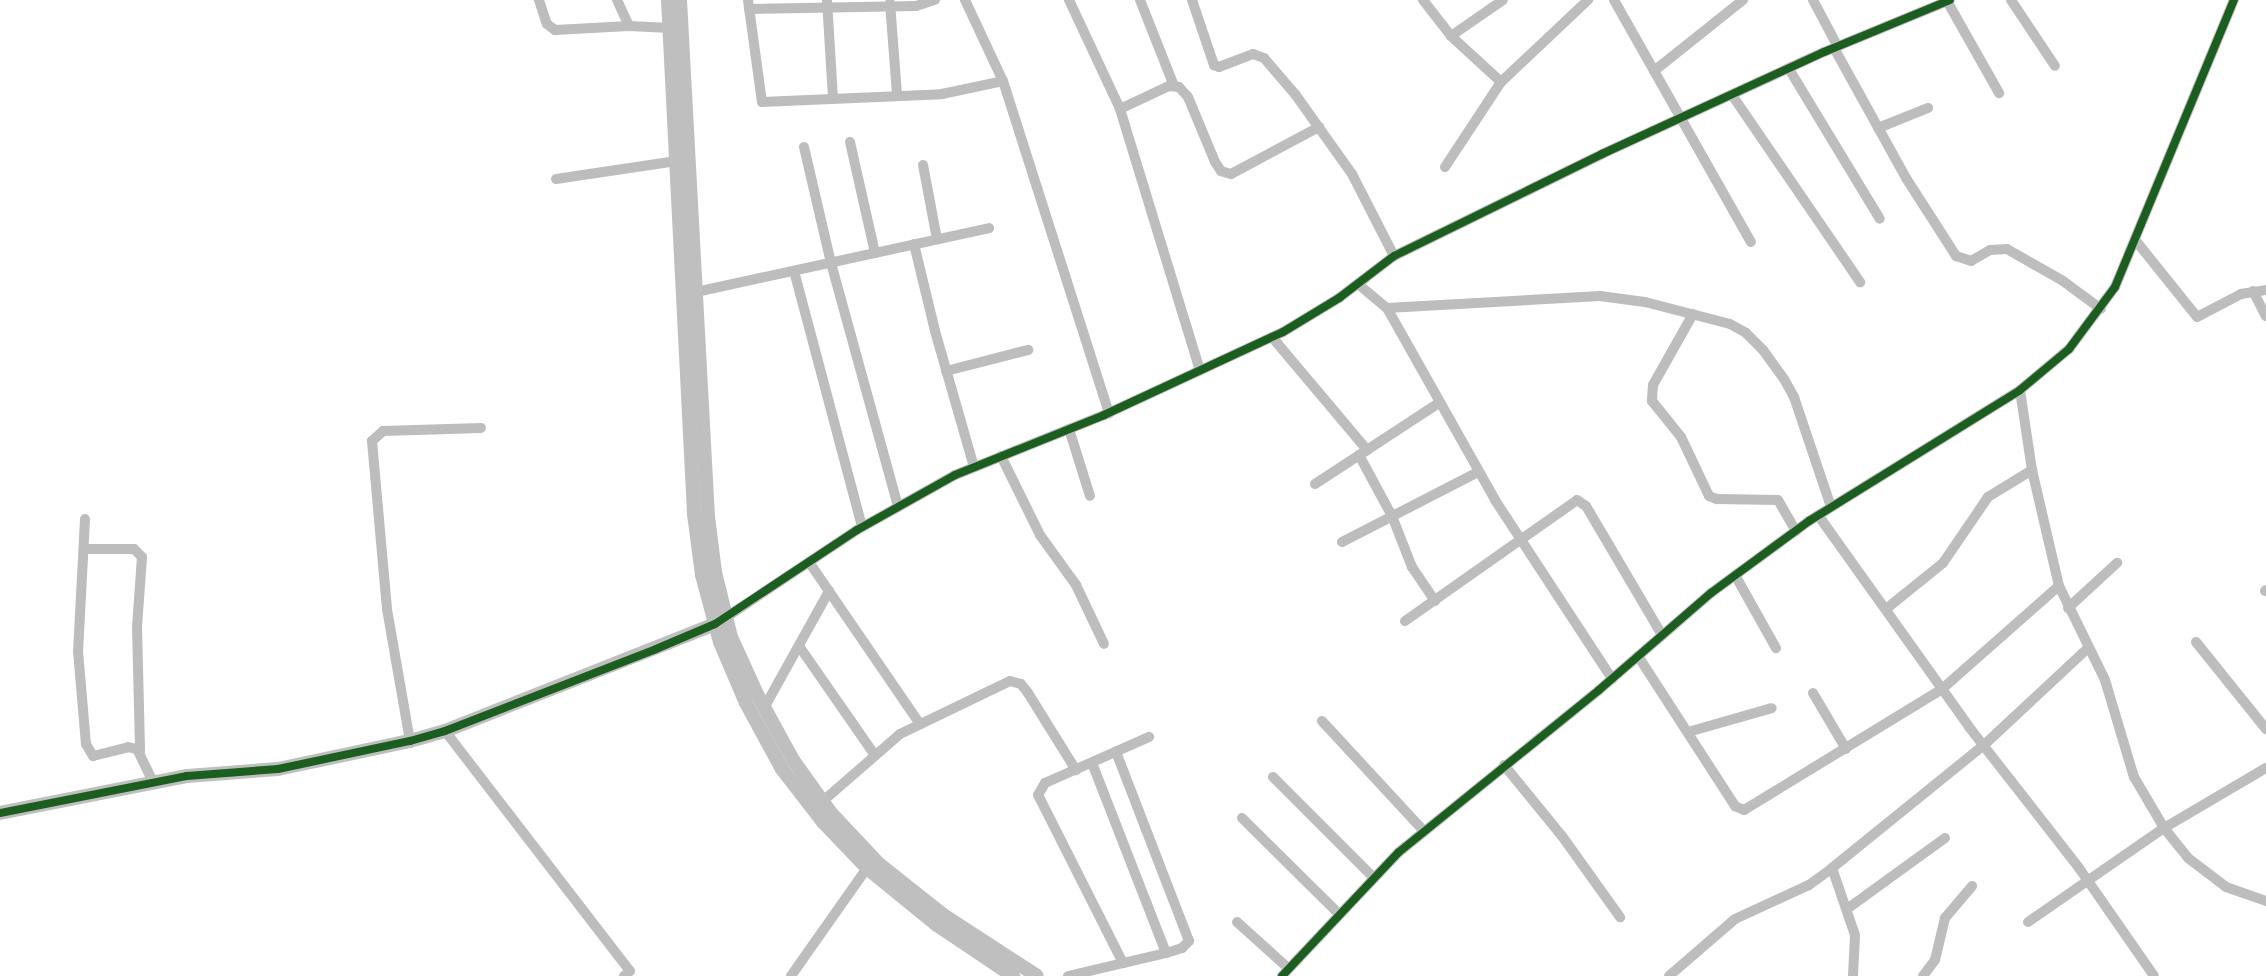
<!DOCTYPE html>
<style>
body{margin:0}
#map{position:relative;width:2266px;height:976px;overflow:hidden;background:#fff;font-family:Commissioner,sans-serif}
div>[style]{position:absolute}
.street>*{height:10px;margin:-5px;padding:0 5px;transform-origin:5px;border-radius:5px;background:#bdbdbd}
.secondary>*{height:14px;margin:-7px;padding:0 7px;transform-origin:7px;border-radius:7px;background:#bfbfbf}
.cycleway>*{height:8px;margin:-4px;padding:0 4px;transform-origin:4px;border-radius:4px;background:#1b5e20}
span{translate:-50% -50%;white-space:nowrap;text-align:center;line-height:1.15;-webkit-text-stroke:6px #fff;paint-order:stroke}
</style>
<div id="map">
<div class="street">
<i style="left:539px;top:0;width:25px;rotate:72deg"></i>
<i style="left:547px;top:24px;width:10px;rotate:37deg"></i>
<i style="left:555px;top:30px;width:74px;rotate:-3.1deg"></i>
<i style="left:629px;top:26px;width:41px;rotate:2.8deg"></i>
<i style="left:617px;top:0;width:29px;rotate:65deg"></i>
<i style="left:748px;top:0;width:103px;rotate:82.2deg"></i>
<i style="left:762px;top:102px;width:180px;rotate:-2.5deg"></i>
<i style="left:942px;top:94px;width:62px;rotate:-12deg"></i>
<i style="left:827px;top:0;width:97px;rotate:86.5deg"></i>
<i style="left:965px;top:0;width:89px;rotate:64.9deg"></i>
<i style="left:1003px;top:81px;width:349px;rotate:72.3deg"></i>
<i style="left:1069px;top:0;width:120px;rotate:64.9deg"></i>
<i style="left:1120px;top:109px;width:273px;rotate:73deg"></i>
<i style="left:1140px;top:0;width:92px;rotate:68.4deg"></i>
<i style="left:1192px;top:0;width:69px;rotate:71.3deg"></i>
<i style="left:1214px;top:65px;width:5px;rotate:22deg"></i>
<i style="left:1219px;top:67px;width:36px;rotate:-21deg"></i>
<i style="left:1253px;top:54px;width:12px;rotate:20deg"></i>
<i style="left:1264px;top:58px;width:48px;rotate:49.3deg"></i>
<i style="left:1295px;top:94px;width:98px;rotate:54.5deg"></i>
<i style="left:1352px;top:174px;width:92px;rotate:62.9deg"></i>
<i style="left:1423px;top:0;width:46px;rotate:52.1deg"></i>
<i style="left:1451px;top:36px;width:68px;rotate:42.6deg"></i>
<i style="left:1614px;top:0;width:278px;rotate:60.5deg"></i>
<i style="left:1813px;top:0;width:53px;rotate:62deg"></i>
<i style="left:2011px;top:0;width:79px;rotate:56.3deg"></i>
<i style="left:1947px;top:1px;width:106px;rotate:60.5deg"></i>
<i style="left:890px;top:3px;width:92px;rotate:85.6deg"></i>
<i style="left:749px;top:9px;width:167px;rotate:-1deg"></i>
<i style="left:916px;top:6px;width:20px;rotate:-18deg"></i>
<i style="left:1451px;top:36px;width:63px;rotate:-34.7deg"></i>
<i style="left:1834px;top:48px;width:149px;rotate:61deg"></i>
<i style="left:1906px;top:178px;width:93px;rotate:57.3deg"></i>
<i style="left:1956px;top:256px;width:16px;rotate:18deg"></i>
<i style="left:1971px;top:261px;width:22px;rotate:-30deg"></i>
<i style="left:1990px;top:250px;width:17px;rotate:-3deg"></i>
<i style="left:2007px;top:249px;width:64px;rotate:29.7deg"></i>
<i style="left:2063px;top:281px;width:47px;rotate:36.4deg"></i>
<i style="left:1789px;top:69px;width:175px;rotate:58.8deg"></i>
<i style="left:1654px;top:71px;width:114px;rotate:-38.6deg"></i>
<i style="left:1732px;top:95px;width:227px;rotate:55.6deg"></i>
<i style="left:1120px;top:109px;width:54px;rotate:-25.1deg"></i>
<i style="left:1169px;top:86px;width:10px;rotate:6deg"></i>
<i style="left:1179px;top:87px;width:13px;rotate:48deg"></i>
<i style="left:1188px;top:97px;width:70px;rotate:67.4deg"></i>
<i style="left:1215px;top:162px;width:11px;rotate:56deg"></i>
<i style="left:1221px;top:171px;width:10px;rotate:17deg"></i>
<i style="left:1231px;top:174px;width:100px;rotate:-28.1deg"></i>
<i style="left:1878px;top:128px;width:54px;rotate:-21.8deg"></i>
<i style="left:850px;top:142px;width:114px;rotate:77.3deg"></i>
<i style="left:804px;top:147px;width:119px;rotate:76.9deg"></i>
<i style="left:831px;top:263px;width:253px;rotate:74.6deg"></i>
<i style="left:923px;top:165px;width:75px;rotate:79.3deg"></i>
<i style="left:1445px;top:167px;width:102px;rotate:-56.6deg"></i>
<i style="left:1501px;top:82px;width:120px;rotate:-43.3deg"></i>
<i style="left:556px;top:179px;width:122px;rotate:-8.5deg"></i>
<i style="left:2136px;top:241px;width:97px;rotate:51.2deg"></i>
<i style="left:2197px;top:317px;width:50px;rotate:-27.6deg"></i>
<i style="left:2241px;top:294px;width:25px;rotate:-9deg"></i>
<i style="left:914px;top:244px;width:89px;rotate:76.4deg"></i>
<i style="left:935px;top:331px;width:141px;rotate:74deg"></i>
<i style="left:794px;top:271px;width:265px;rotate:75.1deg"></i>
<i style="left:1358px;top:284px;width:38px;rotate:40deg"></i>
<i style="left:1387px;top:308px;width:220px;rotate:60.6deg"></i>
<i style="left:1495px;top:500px;width:214px;rotate:56.8deg"></i>
<i style="left:2253px;top:291px;width:28px;rotate:63deg"></i>
<i style="left:696px;top:292px;width:300px;rotate:-12.3deg"></i>
<i style="left:1387px;top:308px;width:213px;rotate:-3.2deg"></i>
<i style="left:1600px;top:296px;width:45px;rotate:7.6deg"></i>
<i style="left:1645px;top:302px;width:88px;rotate:14.5deg"></i>
<i style="left:1730px;top:324px;width:18px;rotate:29deg"></i>
<i style="left:1746px;top:333px;width:24px;rotate:45deg"></i>
<i style="left:1763px;top:350px;width:36px;rotate:54deg"></i>
<i style="left:1784px;top:379px;width:21px;rotate:61deg"></i>
<i style="left:1794px;top:397px;width:116px;rotate:71.4deg"></i>
<i style="left:1693px;top:314px;width:81px;rotate:119.4deg"></i>
<i style="left:1653px;top:385px;width:16px;rotate:94deg"></i>
<i style="left:1652px;top:401px;width:46px;rotate:51.1deg"></i>
<i style="left:1681px;top:437px;width:65px;rotate:64.6deg"></i>
<i style="left:1709px;top:496px;width:9px;rotate:21deg"></i>
<i style="left:1717px;top:499px;width:61px;rotate:0.9deg"></i>
<i style="left:1778px;top:500px;width:36px;rotate:60deg"></i>
<i style="left:1272px;top:337px;width:148px;rotate:49.9deg"></i>
<i style="left:946px;top:371px;width:85px;rotate:-14.4deg"></i>
<i style="left:2020px;top:390px;width:81px;rotate:81.5deg"></i>
<i style="left:2032px;top:470px;width:119px;rotate:76.9deg"></i>
<i style="left:2059px;top:586px;width:105px;rotate:63.9deg"></i>
<i style="left:2105px;top:680px;width:101px;rotate:73.4deg"></i>
<i style="left:2134px;top:777px;width:59px;rotate:59.5deg"></i>
<i style="left:2164px;top:828px;width:38px;rotate:51deg"></i>
<i style="left:2188px;top:858px;width:48px;rotate:37.3deg"></i>
<i style="left:2226px;top:887px;width:42px;rotate:19.3deg"></i>
<i style="left:1069px;top:429px;width:70px;rotate:72.6deg"></i>
<i style="left:1359px;top:455px;width:69px;rotate:61.6deg"></i>
<i style="left:1392px;top:516px;width:55px;rotate:68.6deg"></i>
<i style="left:1412px;top:567px;width:41px;rotate:55.9deg"></i>
<i style="left:1001px;top:456px;width:88px;rotate:63.7deg"></i>
<i style="left:1040px;top:535px;width:62px;rotate:54.2deg"></i>
<i style="left:1076px;top:585px;width:65px;rotate:64.6deg"></i>
<i style="left:1315px;top:484px;width:148px;rotate:-33.2deg"></i>
<i style="left:1818px;top:515px;width:260px;rotate:54.5deg"></i>
<i style="left:1969px;top:727px;width:179px;rotate:52deg"></i>
<i style="left:2079px;top:868px;width:131px;rotate:55.2deg"></i>
<i style="left:85px;top:519px;width:132px;rotate:93deg"></i>
<i style="left:78px;top:651px;width:93px;rotate:85.1deg"></i>
<i style="left:86px;top:744px;width:14px;rotate:60deg"></i>
<i style="left:93px;top:756px;width:36px;rotate:-14deg"></i>
<i style="left:128px;top:747px;width:9px;rotate:13deg"></i>
<i style="left:137px;top:749px;width:37px;rotate:64deg"></i>
<i style="left:1342px;top:542px;width:153px;rotate:-27.2deg"></i>
<i style="left:85px;top:549px;width:49px"></i>
<i style="left:134px;top:549px;width:11px;rotate:45deg"></i>
<i style="left:142px;top:557px;width:69px;rotate:94.1deg"></i>
<i style="left:137px;top:626px;width:125px;rotate:88.6deg"></i>
<i style="left:809px;top:562px;width:196px;rotate:55.6deg"></i>
<i style="left:1735px;top:575px;width:84px;rotate:60.7deg"></i>
<i style="left:2265px;top:591px;width:1px;rotate:-45deg"></i>
<i style="left:2068px;top:608px;width:67px;rotate:-42.6deg"></i>
<i style="left:1886px;top:609px;width:73px;rotate:-38.9deg"></i>
<i style="left:1943px;top:563px;width:80px;rotate:-55.7deg"></i>
<i style="left:1988px;top:497px;width:52px;rotate:-31.5deg"></i>
<i style="left:722px;top:620px;width:162px;rotate:-33.7deg"></i>
<i style="left:857px;top:530px;width:112px;rotate:-29.3deg"></i>
<i style="left:955px;top:475px;width:161px;rotate:-21.9deg"></i>
<i style="left:1104px;top:415px;width:197px;rotate:-24.9deg"></i>
<i style="left:1283px;top:332px;width:66px;rotate:-31.3deg"></i>
<i style="left:1339px;top:298px;width:69px;rotate:-37.4deg"></i>
<i style="left:1394px;top:256px;width:232px;rotate:-26.1deg"></i>
<i style="left:1602px;top:154px;width:244px;rotate:-24.7deg"></i>
<i style="left:1824px;top:52px;width:136px;rotate:-22.4deg"></i>
<i style="left:1405px;top:621px;width:210px;rotate:-35.1deg"></i>
<i style="left:1577px;top:500px;width:11px;rotate:34deg"></i>
<i style="left:1586px;top:506px;width:150px;rotate:59.5deg"></i>
<i style="left:2196px;top:642px;width:112px;rotate:51.2deg"></i>
<i style="left:799px;top:646px;width:131px;rotate:55.2deg"></i>
<i style="left:1638px;top:656px;width:179px;rotate:57.1deg"></i>
<i style="left:1735px;top:806px;width:10px;rotate:24deg"></i>
<i style="left:1744px;top:810px;width:232px;rotate:-31.4deg"></i>
<i style="left:1942px;top:689px;width:156px;rotate:-41.4deg"></i>
<i style="left:1813px;top:693px;width:65px;rotate:59.5deg"></i>
<i style="left:764px;top:708px;width:134px;rotate:-60.9deg"></i>
<i style="left:1322px;top:721px;width:150px;rotate:47.2deg"></i>
<i style="left:445px;top:731px;width:303px;rotate:52.4deg"></i>
<i style="left:630px;top:971px;width:8px;rotate:140deg"></i>
<i style="left:1688px;top:732px;width:87px;rotate:-15.9deg"></i>
<i style="left:410px;top:741px;width:134px;rotate:-99.9deg"></i>
<i style="left:387px;top:609px;width:169px;rotate:-95.1deg"></i>
<i style="left:372px;top:441px;width:15px;rotate:-42deg"></i>
<i style="left:383px;top:431px;width:98px;rotate:-1.8deg"></i>
<i style="left:1092px;top:763px;width:204px;rotate:68.7deg"></i>
<i style="left:1504px;top:765px;width:92px;rotate:50.8deg"></i>
<i style="left:1562px;top:836px;width:100px;rotate:54.4deg"></i>
<i style="left:1273px;top:777px;width:141px;rotate:45deg"></i>
<i style="left:823px;top:801px;width:102px;rotate:-41deg"></i>
<i style="left:900px;top:734px;width:122px;rotate:-25.7deg"></i>
<i style="left:1010px;top:681px;width:11px;rotate:15deg"></i>
<i style="left:1021px;top:684px;width:11px;rotate:52deg"></i>
<i style="left:1028px;top:693px;width:91px;rotate:58.1deg"></i>
<i style="left:1242px;top:818px;width:136px;rotate:44.7deg"></i>
<i style="left:1832px;top:868px;width:71px;rotate:71.1deg"></i>
<i style="left:1855px;top:935px;width:41px;rotate:92.8deg"></i>
<i style="left:1847px;top:909px;width:121px;rotate:-35.9deg"></i>
<i style="left:1237px;top:922px;width:69px;rotate:42deg"></i>
<i style="left:2028px;top:922px;width:165px;rotate:-34.7deg"></i>
<i style="left:2164px;top:828px;width:118px;rotate:-30.5deg"></i>
<i style="left:1123px;top:963px;width:188px;rotate:-116.8deg"></i>
<i style="left:1038px;top:795px;width:14px;rotate:-60deg"></i>
<i style="left:1045px;top:783px;width:114px;rotate:-23.9deg"></i>
<i style="left:791px;top:976px;width:132px;rotate:-54.9deg"></i>
<i style="left:1068px;top:976px;width:101px;rotate:-13.2deg"></i>
<i style="left:1166px;top:953px;width:17px;rotate:-17deg"></i>
<i style="left:1182px;top:948px;width:10px;rotate:-45deg"></i>
<i style="left:1189px;top:941px;width:203px;rotate:-111.1deg"></i>
<i style="left:1282px;top:976px;width:170px;rotate:-46.7deg"></i>
<i style="left:1399px;top:852px;width:257px;rotate:-39deg"></i>
<i style="left:1599px;top:690px;width:148px;rotate:-40.9deg"></i>
<i style="left:1711px;top:593px;width:122px;rotate:-36.3deg"></i>
<i style="left:1809px;top:521px;width:248px;rotate:-31.8deg"></i>
<i style="left:2020px;top:390px;width:64px;rotate:-39.9deg"></i>
<i style="left:2069px;top:349px;width:77px;rotate:-53.4deg"></i>
<i style="left:2115px;top:287px;width:311px;rotate:-67.5deg"></i>
<i style="left:1669px;top:976px;width:87px;rotate:-40.8deg"></i>
<i style="left:1735px;top:919px;width:81px;rotate:-24.7deg"></i>
<i style="left:1809px;top:885px;width:29px;rotate:-36deg"></i>
<i style="left:1832px;top:868px;width:196px;rotate:-39deg"></i>
<i style="left:1984px;top:745px;width:142px;rotate:-43deg"></i>
<i style="left:1923px;top:976px;width:20px;rotate:-53deg"></i>
<i style="left:1935px;top:960px;width:43px;rotate:-76.6deg"></i>
<i style="left:1945px;top:918px;width:42px;rotate:-49.8deg"></i>
</div>
<div class="secondary">
<i style="left:668px;top:0;width:515px;rotate:87.1deg"></i>
<i style="left:694px;top:514px;width:62px;rotate:82.5deg"></i>
<i style="left:702px;top:575px;width:69px;rotate:75deg"></i>
<i style="left:720px;top:642px;width:66px;rotate:66.9deg"></i>
<i style="left:746px;top:703px;width:75px;rotate:61.4deg"></i>
<i style="left:782px;top:769px;width:67px;rotate:52.3deg"></i>
<i style="left:823px;top:822px;width:64px;rotate:46.3deg"></i>
<i style="left:867px;top:868px;width:90px;rotate:39.2deg"></i>
<i style="left:937px;top:925px;width:92px;rotate:33.9deg"></i>
<i style="left:680px;top:0;width:518px;rotate:86.9deg"></i>
<i style="left:708px;top:517px;width:55px;rotate:82.7deg"></i>
<i style="left:715px;top:572px;width:67px;rotate:76.2deg"></i>
<i style="left:731px;top:637px;width:63px;rotate:65.5deg"></i>
<i style="left:757px;top:694px;width:75px;rotate:61.4deg"></i>
<i style="left:793px;top:760px;width:65px;rotate:54.4deg"></i>
<i style="left:831px;top:813px;width:70px;rotate:46.7deg"></i>
<i style="left:879px;top:864px;width:80px;rotate:38.4deg"></i>
<i style="left:942px;top:914px;width:113px;rotate:33.1deg"></i>
<i style="left:0;top:813px;width:191px;rotate:-11.2deg"></i>
<i style="left:187px;top:776px;width:91px;rotate:-4.4deg"></i>
<i style="left:278px;top:769px;width:135px;rotate:-12deg"></i>
<i style="left:410px;top:741px;width:36px;rotate:-16deg"></i>
<i style="left:445px;top:731px;width:290px;rotate:-21.6deg"></i>
</div>
<div class="cycleway">
<i style="left:0;top:813px;width:191px;rotate:-11.2deg"></i>
<i style="left:187px;top:776px;width:91px;rotate:-4.4deg"></i>
<i style="left:278px;top:769px;width:135px;rotate:-12deg"></i>
<i style="left:410px;top:741px;width:36px;rotate:-16deg"></i>
<i style="left:445px;top:731px;width:226px;rotate:-21.2deg"></i>
<i style="left:656px;top:649px;width:64px;rotate:-23deg"></i>
<i style="left:715px;top:624px;width:170px;rotate:-33.5deg"></i>
<i style="left:857px;top:530px;width:112px;rotate:-29.3deg"></i>
<i style="left:955px;top:475px;width:161px;rotate:-21.9deg"></i>
<i style="left:1104px;top:415px;width:197px;rotate:-24.9deg"></i>
<i style="left:1283px;top:332px;width:66px;rotate:-31.3deg"></i>
<i style="left:1339px;top:298px;width:69px;rotate:-37.4deg"></i>
<i style="left:1394px;top:256px;width:232px;rotate:-26.1deg"></i>
<i style="left:1602px;top:154px;width:244px;rotate:-24.7deg"></i>
<i style="left:1824px;top:52px;width:136px;rotate:-22.4deg"></i>
<i style="left:1282px;top:976px;width:170px;rotate:-46.7deg"></i>
<i style="left:1399px;top:852px;width:257px;rotate:-39deg"></i>
<i style="left:1599px;top:690px;width:148px;rotate:-40.9deg"></i>
<i style="left:1711px;top:593px;width:122px;rotate:-36.3deg"></i>
<i style="left:1809px;top:521px;width:248px;rotate:-31.8deg"></i>
<i style="left:2020px;top:390px;width:64px;rotate:-39.9deg"></i>
<i style="left:2069px;top:349px;width:77px;rotate:-53.4deg"></i>
<i style="left:2115px;top:287px;width:311px;rotate:-67.5deg"></i>
</div>
</div>
